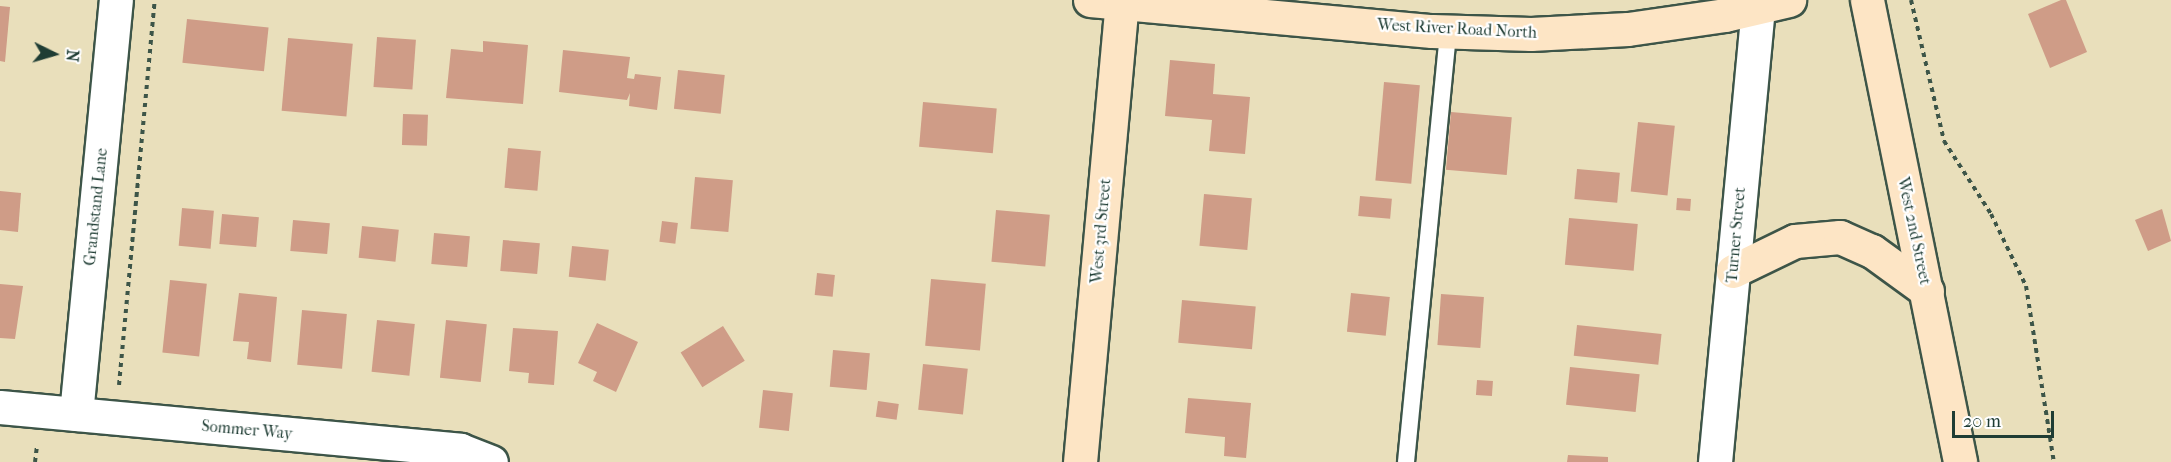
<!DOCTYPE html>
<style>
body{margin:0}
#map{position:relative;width:2171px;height:462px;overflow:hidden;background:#e9dfbb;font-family:"IM FELL French Canon",serif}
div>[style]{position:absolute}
.building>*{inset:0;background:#cf9c87;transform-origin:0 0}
.path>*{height:4px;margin-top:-2px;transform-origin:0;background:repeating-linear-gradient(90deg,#3d5548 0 4.5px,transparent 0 9px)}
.roads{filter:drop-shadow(2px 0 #3d5548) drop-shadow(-2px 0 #3d5548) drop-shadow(0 2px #3d5548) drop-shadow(0 -2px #3d5548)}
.service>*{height:16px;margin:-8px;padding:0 8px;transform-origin:8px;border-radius:8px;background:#fff}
.minor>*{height:33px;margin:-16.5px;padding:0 16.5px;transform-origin:16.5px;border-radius:16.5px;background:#fff}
.secondary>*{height:33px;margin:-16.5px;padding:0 16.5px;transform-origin:16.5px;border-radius:16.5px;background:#fde5c5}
span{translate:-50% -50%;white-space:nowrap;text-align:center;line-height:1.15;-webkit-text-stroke:4.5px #fff;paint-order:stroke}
.street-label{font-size:16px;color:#1f3d34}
.north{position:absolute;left:24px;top:24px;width:60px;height:60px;-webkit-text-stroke:4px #fff;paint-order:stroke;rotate:95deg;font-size:16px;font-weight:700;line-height:24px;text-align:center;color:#1f3d34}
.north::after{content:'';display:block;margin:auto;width:21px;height:27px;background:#1f3d34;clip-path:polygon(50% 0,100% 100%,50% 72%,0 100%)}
.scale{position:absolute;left:1952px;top:411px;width:102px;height:27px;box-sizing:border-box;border:3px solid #1f3d34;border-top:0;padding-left:8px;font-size:18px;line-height:21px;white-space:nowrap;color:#1f3d34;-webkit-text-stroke:4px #fff;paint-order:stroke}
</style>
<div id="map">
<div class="building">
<i style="clip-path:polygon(2061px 0,2066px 0,2087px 52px,2050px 68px,2028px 14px)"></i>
<i style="clip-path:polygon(0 6px,10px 7px,5px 62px,0 61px)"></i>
<i style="left:187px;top:19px;width:82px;height:44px;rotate:6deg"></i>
<i style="left:377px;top:37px;width:39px;height:50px;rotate:4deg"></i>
<i style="left:288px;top:38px;width:65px;height:73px;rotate:5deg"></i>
<i style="clip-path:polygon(483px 41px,528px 45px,523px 104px,446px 98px,451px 49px,483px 52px)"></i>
<i style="clip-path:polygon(563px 50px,630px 57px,627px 78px,634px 79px,635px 74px,661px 77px,657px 110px,629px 106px,630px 93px,627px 100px,559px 92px)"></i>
<i style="clip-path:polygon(1170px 60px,1215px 64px,1213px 94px,1250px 97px,1245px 154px,1209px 151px,1212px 120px,1165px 116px)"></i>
<i style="left:678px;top:70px;width:47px;height:39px;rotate:6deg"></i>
<i style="left:1384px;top:82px;width:36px;height:99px;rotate:5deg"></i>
<i style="left:923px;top:102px;width:74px;height:45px;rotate:5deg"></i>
<i style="left:1451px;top:112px;width:61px;height:58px;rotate:5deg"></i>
<i style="left:403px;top:114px;width:25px;height:31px;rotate:2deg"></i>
<i style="left:1638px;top:122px;width:37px;height:70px;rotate:6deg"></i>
<i style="left:508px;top:148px;width:33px;height:40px;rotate:5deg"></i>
<i style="left:1577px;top:169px;width:43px;height:30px;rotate:5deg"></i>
<i style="left:695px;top:177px;width:38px;height:52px;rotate:5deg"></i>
<i style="clip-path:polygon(0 191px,21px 193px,18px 232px,0 230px)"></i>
<i style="left:1204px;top:194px;width:48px;height:52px;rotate:5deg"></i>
<i style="left:1360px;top:196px;width:32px;height:20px;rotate:5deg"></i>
<i style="left:1677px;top:198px;width:14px;height:12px;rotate:4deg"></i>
<i style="left:182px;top:208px;width:32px;height:38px;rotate:5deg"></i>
<i style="clip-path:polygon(2162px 209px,2171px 241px,2148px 251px,2135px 220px)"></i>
<i style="left:996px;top:210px;width:54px;height:52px;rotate:5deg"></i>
<i style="left:222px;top:214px;width:37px;height:30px;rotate:5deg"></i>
<i style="left:1569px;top:218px;width:69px;height:47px;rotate:5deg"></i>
<i style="left:293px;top:220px;width:37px;height:31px;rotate:5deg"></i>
<i style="left:662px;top:221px;width:16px;height:21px;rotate:7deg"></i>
<i style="left:362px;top:226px;width:37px;height:32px;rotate:6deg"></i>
<i style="left:434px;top:233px;width:36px;height:31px;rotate:5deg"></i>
<i style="left:503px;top:240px;width:37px;height:31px;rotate:5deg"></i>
<i style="left:572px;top:246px;width:37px;height:31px;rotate:6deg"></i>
<i style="left:817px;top:273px;width:18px;height:22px;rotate:6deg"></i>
<i style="left:931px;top:279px;width:55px;height:67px;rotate:5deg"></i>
<i style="left:170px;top:280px;width:37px;height:73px;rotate:6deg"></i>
<i style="clip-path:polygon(0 284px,23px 286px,15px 339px,0 338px)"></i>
<i style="clip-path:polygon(239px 293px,277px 297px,271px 362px,247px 359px,249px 342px,233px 341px)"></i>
<i style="left:1351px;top:293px;width:39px;height:39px;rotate:6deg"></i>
<i style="left:1441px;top:294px;width:43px;height:51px;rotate:4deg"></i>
<i style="left:1182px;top:300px;width:74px;height:43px;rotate:5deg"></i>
<i style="left:302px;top:310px;width:45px;height:55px;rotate:5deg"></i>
<i style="left:377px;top:320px;width:38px;height:52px;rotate:6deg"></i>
<i style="left:446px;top:320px;width:41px;height:58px;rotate:6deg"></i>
<i style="clip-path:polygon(597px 323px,638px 342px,616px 392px,593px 381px,597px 372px,578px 363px)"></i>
<i style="left:1577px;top:325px;width:85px;height:31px;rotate:6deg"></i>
<i style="left:723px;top:326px;width:41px;height:50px;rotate:58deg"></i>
<i style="clip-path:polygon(513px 328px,558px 331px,554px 385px,528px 383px,529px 373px,509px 371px)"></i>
<i style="left:833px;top:350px;width:37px;height:37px;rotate:5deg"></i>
<i style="left:923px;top:364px;width:45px;height:46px;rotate:6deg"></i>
<i style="left:1570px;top:367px;width:70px;height:38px;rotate:6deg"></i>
<i style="left:1477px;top:380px;width:16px;height:15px;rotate:4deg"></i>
<i style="left:763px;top:390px;width:30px;height:38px;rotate:6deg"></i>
<i style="clip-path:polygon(1188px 398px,1251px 403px,1246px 458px,1224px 456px,1225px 437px,1185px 433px)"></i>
<i style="left:878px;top:401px;width:21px;height:16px;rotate:8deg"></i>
<i style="clip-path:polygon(1568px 455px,1608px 457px,1608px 462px,1567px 462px)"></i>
</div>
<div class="path">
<i style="left:1911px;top:0;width:145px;rotate:76.8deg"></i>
<i style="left:1944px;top:141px;width:87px;rotate:57.2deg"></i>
<i style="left:1991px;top:214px;width:80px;rotate:64.1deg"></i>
<i style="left:2026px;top:286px;width:178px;rotate:81deg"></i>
<i style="left:119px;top:385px;width:387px;rotate:-84.7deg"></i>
<i style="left:35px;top:462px;width:17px;rotate:-83deg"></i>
</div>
<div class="roads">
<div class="service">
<i style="left:1406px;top:462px;width:433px;rotate:-84.4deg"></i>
</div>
<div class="minor">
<i style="left:0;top:407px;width:462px;rotate:5.3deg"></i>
<i style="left:460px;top:450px;width:33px;rotate:21deg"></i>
<i style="left:76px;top:414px;width:416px;rotate:-84.5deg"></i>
<i style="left:1715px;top:462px;width:456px;rotate:-84.6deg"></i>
</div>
<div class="secondary">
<i style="left:1090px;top:0;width:343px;rotate:5.2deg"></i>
<i style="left:1432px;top:31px;width:99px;rotate:1.7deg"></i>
<i style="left:1531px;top:34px;width:97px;rotate:-3deg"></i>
<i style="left:1628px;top:29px;width:98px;rotate:-8.2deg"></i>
<i style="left:1725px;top:15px;width:66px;rotate:-13.2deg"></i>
<i style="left:1867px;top:0;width:471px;rotate:78.6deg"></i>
<i style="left:1733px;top:271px;width:69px;rotate:-25.8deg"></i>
<i style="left:1795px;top:241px;width:45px;rotate:-5.1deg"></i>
<i style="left:1840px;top:237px;width:35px;rotate:24deg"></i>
<i style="left:1872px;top:251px;width:68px;rotate:36deg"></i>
<i style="left:1080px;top:462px;width:464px;rotate:-84.8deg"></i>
</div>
</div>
<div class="street-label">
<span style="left:1457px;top:29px;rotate:3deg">West River Road North</span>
<span style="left:96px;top:207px;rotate:-84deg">Grandstand Lane</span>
<span style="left:1101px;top:231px;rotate:-85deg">West 3rd Street</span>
<span style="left:1914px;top:231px;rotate:78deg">West 2nd Street</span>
<span style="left:1736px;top:235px;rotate:-85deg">Turner Street</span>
<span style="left:247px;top:430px;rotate:5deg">Sommer Way</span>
</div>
<div class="north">N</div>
<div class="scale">20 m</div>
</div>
